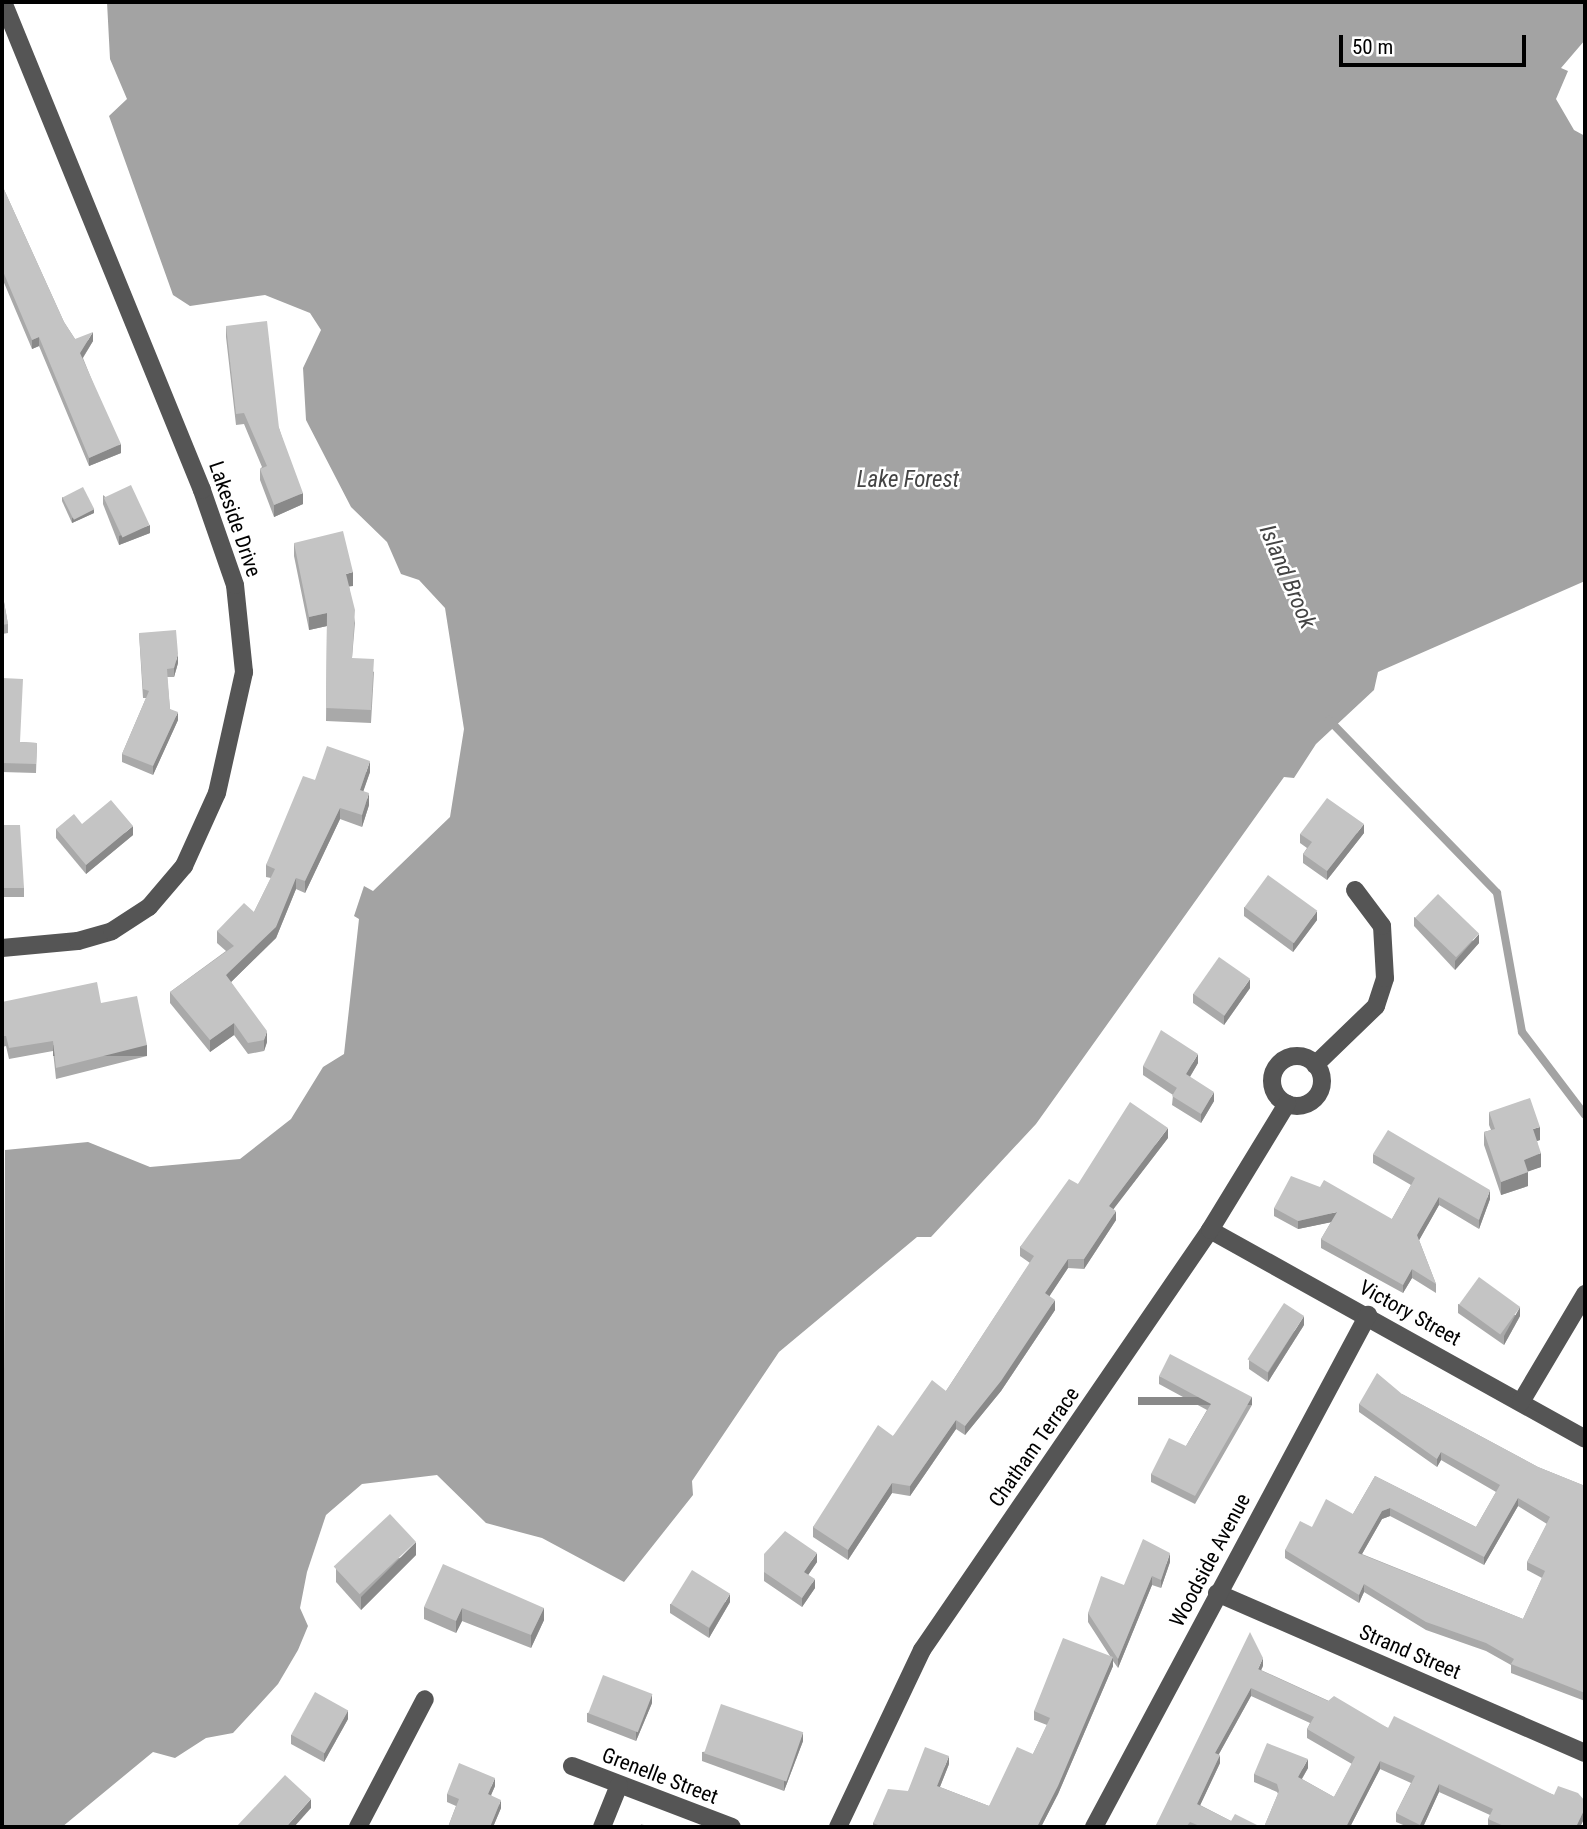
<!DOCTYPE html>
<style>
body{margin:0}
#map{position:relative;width:1587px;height:1829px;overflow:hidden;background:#fff;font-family:"Roboto Condensed",sans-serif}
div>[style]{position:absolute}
.water>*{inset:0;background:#a3a3a3}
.stream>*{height:8px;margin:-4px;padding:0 4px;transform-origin:4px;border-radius:4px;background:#a3a3a3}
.minor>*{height:18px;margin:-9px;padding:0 9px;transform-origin:9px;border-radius:9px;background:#555}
.minor>.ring{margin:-9px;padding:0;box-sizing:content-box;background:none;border:18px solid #555;border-radius:50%}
.wall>*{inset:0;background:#a9a9a9}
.shaded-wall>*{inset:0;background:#898989;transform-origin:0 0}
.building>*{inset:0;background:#c4c4c4;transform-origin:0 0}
span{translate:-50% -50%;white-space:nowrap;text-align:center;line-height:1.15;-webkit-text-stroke:5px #fff;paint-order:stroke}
.street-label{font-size:21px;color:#000}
.water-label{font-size:23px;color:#444;font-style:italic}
.frame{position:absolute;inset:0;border:4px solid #000;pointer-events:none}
.scale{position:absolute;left:1339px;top:35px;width:187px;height:32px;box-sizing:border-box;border:4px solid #000;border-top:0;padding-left:9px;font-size:21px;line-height:24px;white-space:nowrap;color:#000;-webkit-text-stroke:5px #fff;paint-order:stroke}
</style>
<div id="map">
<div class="water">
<i style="clip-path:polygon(107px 2px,1585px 2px,1585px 40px,1561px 68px,1568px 71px,1556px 99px,1574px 130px,1585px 136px,1585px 581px,1378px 672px,1374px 690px,1316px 744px,1294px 778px,1284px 777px,1036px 1124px,931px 1237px,917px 1237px,779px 1352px,692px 1481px,693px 1495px,624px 1582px,542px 1538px,486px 1523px,437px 1475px,362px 1484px,326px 1515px,307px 1572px,300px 1608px,308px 1626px,298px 1650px,278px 1684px,233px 1733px,206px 1738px,175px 1758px,153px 1752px,62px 1827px,2px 1827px,5px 1150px,88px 1142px,150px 1167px,240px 1159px,291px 1119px,323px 1067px,344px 1054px,359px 919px,354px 916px,364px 886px,373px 891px,450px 817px,464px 729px,445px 608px,419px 580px,401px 574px,387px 542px,351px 507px,306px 420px,303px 368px,321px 330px,310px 313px,265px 295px,190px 306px,173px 295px,109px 116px,127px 99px,110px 59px)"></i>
</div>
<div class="stream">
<i style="left:1329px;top:720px;width:241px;rotate:45.8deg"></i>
<i style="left:1497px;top:893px;width:141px;rotate:79.8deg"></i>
<i style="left:1522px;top:1032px;width:104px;rotate:52.8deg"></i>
</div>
<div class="minor">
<i style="left:2px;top:948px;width:76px;rotate:-5.3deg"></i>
<i style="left:78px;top:941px;width:35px;rotate:-16deg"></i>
<i style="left:112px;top:931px;width:44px;rotate:-33deg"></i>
<i style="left:149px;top:907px;width:54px;rotate:-49.5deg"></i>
<i style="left:184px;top:866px;width:80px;rotate:-65.7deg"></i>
<i style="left:217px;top:793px;width:124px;rotate:-77.4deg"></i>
<i style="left:244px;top:672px;width:87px;rotate:-95.9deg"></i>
<i style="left:235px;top:585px;width:101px;rotate:-109.2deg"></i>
<i style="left:202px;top:490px;width:527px;rotate:-112.18deg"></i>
<i class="ring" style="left:1272px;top:1056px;width:32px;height:32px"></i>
<i style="left:1315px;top:1065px;width:85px;rotate:-44deg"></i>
<i style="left:1376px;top:1006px;width:29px;rotate:-72deg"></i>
<i style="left:1385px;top:978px;width:52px;rotate:-93.3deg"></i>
<i style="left:1382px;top:926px;width:45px;rotate:-126.9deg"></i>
<i style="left:1210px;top:1230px;width:429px;rotate:29.1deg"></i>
<i style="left:1521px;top:1402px;width:126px;rotate:-59.3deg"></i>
<i style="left:1217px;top:1593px;width:401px;rotate:23.5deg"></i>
<i style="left:572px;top:1766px;width:171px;rotate:20.9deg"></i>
<i style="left:358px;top:1827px;width:144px;rotate:-62.4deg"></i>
<i style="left:602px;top:1827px;width:45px;rotate:-68deg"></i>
<i style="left:838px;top:1827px;width:196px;rotate:-64.6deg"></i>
<i style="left:922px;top:1650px;width:509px;rotate:-55.56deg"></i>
<i style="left:1210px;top:1230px;width:148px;rotate:-58.6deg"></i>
<i style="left:1094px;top:1827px;width:581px;rotate:-61.85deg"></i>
</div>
<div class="wall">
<i style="clip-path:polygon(2px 185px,64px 322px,75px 339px,93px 341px,83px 358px,121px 453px,89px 466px,39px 346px,32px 349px,2px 278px)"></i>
<i style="clip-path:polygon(226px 326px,279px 428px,303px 504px,274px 517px,260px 480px,260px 469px,262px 467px,244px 424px,236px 425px,226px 337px)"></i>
<i style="clip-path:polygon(103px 495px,150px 533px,119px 545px,103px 504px)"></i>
<i style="clip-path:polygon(62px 497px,94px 513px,72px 523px,62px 501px)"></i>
<i style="clip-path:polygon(294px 543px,353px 586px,349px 586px,355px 623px,352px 658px,374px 672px,371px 723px,326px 721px,327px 626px,309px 630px,294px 556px)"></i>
<i style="clip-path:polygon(2px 591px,8px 624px,8px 633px,2px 634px)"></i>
<i style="clip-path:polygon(139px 633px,178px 663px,174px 677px,167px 677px,170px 709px,178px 720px,153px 775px,122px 762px,122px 754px,146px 698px,143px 698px)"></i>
<i style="clip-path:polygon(2px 692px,20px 742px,37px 743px,36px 773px,2px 772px)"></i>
<i style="clip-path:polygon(370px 772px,363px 791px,369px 805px,362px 827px,340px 819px,305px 893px,296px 889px,276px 938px,231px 982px,267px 1042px,264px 1051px,248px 1054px,234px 1035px,210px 1052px,170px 1003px,170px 992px,226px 951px,217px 943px,217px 931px,254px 912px,271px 878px,266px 877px,266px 865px,315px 780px)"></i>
<i style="clip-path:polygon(82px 824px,133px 835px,86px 874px,56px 838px,56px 829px)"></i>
<i style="clip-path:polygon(2px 825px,24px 888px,24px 897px,2px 897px)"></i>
<i style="clip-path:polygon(1364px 833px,1327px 880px,1303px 863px,1303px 854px,1307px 848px,1300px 843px,1300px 834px)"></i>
<i style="clip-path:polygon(1244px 907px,1317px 920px,1293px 952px,1244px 916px)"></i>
<i style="clip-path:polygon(1414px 917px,1479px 943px,1455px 970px,1414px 926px)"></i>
<i style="clip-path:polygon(1250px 988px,1224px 1025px,1193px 1003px,1193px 994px)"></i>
<i style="clip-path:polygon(2px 1002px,101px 1003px,147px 1056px,56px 1079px,53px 1051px,9px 1059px,6px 1046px,2px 1047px)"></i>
<i style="clip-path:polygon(1198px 1063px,1190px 1077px,1214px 1101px,1201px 1123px,1172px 1105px,1173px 1095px,1143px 1075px,1143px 1066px)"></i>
<i style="clip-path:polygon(1489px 1112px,1540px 1140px,1537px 1141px,1541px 1167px,1528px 1171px,1528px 1186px,1501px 1195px,1484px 1145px,1484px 1132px,1491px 1130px,1489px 1125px)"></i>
<i style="clip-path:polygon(1168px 1138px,1113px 1209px,1116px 1220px,1084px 1269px,1068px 1268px,1049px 1296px,1055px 1310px,1001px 1391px,965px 1435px,956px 1429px,910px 1496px,892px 1493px,848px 1560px,813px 1537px,813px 1527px,893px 1436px,946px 1391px,1030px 1263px,1020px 1256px,1020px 1247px,1078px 1184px)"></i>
<i style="clip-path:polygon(1373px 1154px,1490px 1199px,1479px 1229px,1439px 1205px,1419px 1240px,1436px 1284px,1436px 1293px,1412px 1278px,1403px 1293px,1321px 1248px,1321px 1239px,1331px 1222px,1298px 1229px,1274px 1216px,1274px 1208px,1392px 1219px,1411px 1185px,1373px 1163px)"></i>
<i style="clip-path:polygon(1458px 1304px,1520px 1316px,1504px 1345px,1458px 1313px)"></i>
<i style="clip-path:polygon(1304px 1325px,1268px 1382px,1249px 1369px,1249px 1360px)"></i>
<i style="clip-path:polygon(1159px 1376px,1252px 1405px,1195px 1504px,1151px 1482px,1151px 1474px,1186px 1446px,1207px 1410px,1159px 1384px)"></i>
<i style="clip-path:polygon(evenodd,1402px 1394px,1538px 1467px,1585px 1486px,1585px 1701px,1511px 1673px,1511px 1665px,1486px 1651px,1426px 1630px,1364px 1592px,1359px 1603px,1285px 1558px,1285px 1550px,1312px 1527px,1353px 1514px,1375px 1476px,1476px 1527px,1496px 1492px,1441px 1460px,1437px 1467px,1359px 1412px,1359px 1404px,1402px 1394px,1518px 1506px,1547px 1524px,1527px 1562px,1527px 1570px,1542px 1578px,1523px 1619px,1362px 1554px,1382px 1519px,1390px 1516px,1484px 1565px,1518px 1506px)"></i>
<i style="clip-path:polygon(764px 1554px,817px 1562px,808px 1575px,815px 1588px,802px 1607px,764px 1581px)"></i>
<i style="clip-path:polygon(416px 1555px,361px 1610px,336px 1582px,336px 1569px)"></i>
<i style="clip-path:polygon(1170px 1562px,1161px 1588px,1152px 1585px,1118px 1668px,1113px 1661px,1113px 1666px,1058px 1794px,1041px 1827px,873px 1827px,873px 1823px,908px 1791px,949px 1764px,940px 1787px,989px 1806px,1033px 1754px,1047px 1725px,1034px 1720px,1034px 1711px,1110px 1656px,1088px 1622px,1088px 1613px,1124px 1585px)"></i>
<i style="clip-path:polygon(730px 1602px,709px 1638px,670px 1613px,670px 1604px)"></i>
<i style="clip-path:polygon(424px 1607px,544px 1608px,544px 1620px,531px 1648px,462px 1621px,456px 1633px,424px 1619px)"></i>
<i style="clip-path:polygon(1263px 1666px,1261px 1670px,1388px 1728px,1554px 1795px,1585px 1801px,1585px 1817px,1580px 1827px,1488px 1827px,1488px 1819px,1490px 1815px,1439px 1792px,1423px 1827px,1408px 1827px,1396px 1822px,1396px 1813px,1411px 1783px,1380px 1769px,1350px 1827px,1264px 1827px,1278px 1794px,1277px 1792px,1254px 1782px,1254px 1774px,1308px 1768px,1302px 1779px,1334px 1797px,1352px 1764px,1307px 1738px,1307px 1729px,1310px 1723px,1251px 1696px,1219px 1754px,1220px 1763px,1200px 1805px,1231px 1821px,1261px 1827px,1155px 1827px)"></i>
<i style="clip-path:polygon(652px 1703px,636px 1741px,587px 1722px,587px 1713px)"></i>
<i style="clip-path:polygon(348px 1719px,324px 1762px,291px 1744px,291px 1735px)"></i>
<i style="clip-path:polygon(803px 1741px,784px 1791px,702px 1761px,702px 1752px)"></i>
<i style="clip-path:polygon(495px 1786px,491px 1795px,501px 1808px,493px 1827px,448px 1827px,456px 1806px,447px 1802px,447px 1794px)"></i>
</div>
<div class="shaded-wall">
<i style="clip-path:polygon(93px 332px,93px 341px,80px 362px,80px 353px)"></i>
<i style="clip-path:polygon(39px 337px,39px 346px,32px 349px,32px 340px)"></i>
<i style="clip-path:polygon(121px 444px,121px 453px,89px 466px,89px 458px)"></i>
<i style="clip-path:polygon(303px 493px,303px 504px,274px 517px,274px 505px)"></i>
<i style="clip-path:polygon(94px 509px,94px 513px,72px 523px,72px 518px)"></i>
<i style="clip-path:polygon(150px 525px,150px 533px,119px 545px,119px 536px)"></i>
<i style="clip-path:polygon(353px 572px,353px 586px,346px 587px,346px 574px)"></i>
<i style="clip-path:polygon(327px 613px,327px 626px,309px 630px,309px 617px)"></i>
<i style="clip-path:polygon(178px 654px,178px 663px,174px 677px,174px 668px)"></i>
<i style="clip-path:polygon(178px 712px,178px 720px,153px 775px,153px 766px)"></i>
<i style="clip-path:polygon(370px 761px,370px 772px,360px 801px,360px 790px)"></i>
<i style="clip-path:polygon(369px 793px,369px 805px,362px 827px,362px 815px)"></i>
<i style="clip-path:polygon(340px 808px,340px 819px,305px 893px,305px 881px)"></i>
<i style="clip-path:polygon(1364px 824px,1364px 833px,1327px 880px,1327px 871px)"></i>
<i style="clip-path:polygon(133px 826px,133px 835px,86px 874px,86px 865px)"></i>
<i style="clip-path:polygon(296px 878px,296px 889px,276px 938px,226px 987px,226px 975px)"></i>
<i style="clip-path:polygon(1317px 911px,1317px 920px,1293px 952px,1293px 943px)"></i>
<i style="clip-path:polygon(1479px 934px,1479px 943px,1455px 970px,1455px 961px)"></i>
<i style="clip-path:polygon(1250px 979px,1250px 988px,1224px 1025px,1224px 1016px)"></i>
<i style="clip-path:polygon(234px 1023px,234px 1035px,210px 1052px,210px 1040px)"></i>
<i style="clip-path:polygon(267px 1031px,267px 1042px,264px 1051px,264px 1040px)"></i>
<i style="left:147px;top:1045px;width:11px;height:94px;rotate:90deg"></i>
<i style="clip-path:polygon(1198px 1054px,1198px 1063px,1186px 1083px,1186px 1074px)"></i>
<i style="clip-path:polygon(1214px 1092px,1214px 1101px,1201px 1123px,1201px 1114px)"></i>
<i style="clip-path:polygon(1540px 1127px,1540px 1140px,1533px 1142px,1533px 1129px)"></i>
<i style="clip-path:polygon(1168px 1128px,1168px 1138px,1109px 1215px,1109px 1206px)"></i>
<i style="clip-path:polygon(1541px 1153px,1541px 1167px,1524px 1173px,1524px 1160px)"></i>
<i style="clip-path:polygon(1528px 1172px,1528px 1186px,1501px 1195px,1501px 1182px)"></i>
<i style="clip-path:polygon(1490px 1190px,1490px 1199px,1479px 1229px,1479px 1220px)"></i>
<i style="clip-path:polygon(1439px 1197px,1439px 1205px,1417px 1244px,1417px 1235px)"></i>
<i style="clip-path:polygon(1116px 1211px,1116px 1220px,1084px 1269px,1084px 1259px)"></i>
<i style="clip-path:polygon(1337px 1212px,1337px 1221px,1298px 1229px,1298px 1221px)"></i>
<i style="clip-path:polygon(1068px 1259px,1068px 1268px,1045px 1303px,1045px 1293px)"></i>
<i style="clip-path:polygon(1412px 1269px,1412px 1278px,1403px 1293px,1403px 1285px)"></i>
<i style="clip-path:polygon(1055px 1300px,1055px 1310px,1001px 1391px,965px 1435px,965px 1426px)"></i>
<i style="clip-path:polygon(1520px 1307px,1520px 1316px,1504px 1345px,1504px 1336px)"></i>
<i style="clip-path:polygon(1304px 1316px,1304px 1325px,1268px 1382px,1268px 1373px)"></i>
<i style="left:1252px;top:1397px;width:8px;height:114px;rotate:90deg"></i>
<i style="clip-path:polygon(956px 1420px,956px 1429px,910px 1496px,910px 1486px)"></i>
<i style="clip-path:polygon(1441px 1452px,1441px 1460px,1437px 1467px,1437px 1459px)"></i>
<i style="clip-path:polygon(892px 1483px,892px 1493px,848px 1560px,848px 1550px)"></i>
<i style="clip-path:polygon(1518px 1498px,1518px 1506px,1484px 1565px,1484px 1557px)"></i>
<i style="clip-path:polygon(1390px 1508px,1390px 1516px,1382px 1519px,1358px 1561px,1358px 1553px,1382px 1511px)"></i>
<i style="clip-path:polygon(416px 1542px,416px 1555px,361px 1610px,361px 1597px)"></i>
<i style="clip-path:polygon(817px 1553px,817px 1562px,804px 1581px,804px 1572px)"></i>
<i style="clip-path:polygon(1170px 1553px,1170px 1562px,1161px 1588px,1161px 1580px)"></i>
<i style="clip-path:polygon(1152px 1576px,1152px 1585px,1118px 1668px,1118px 1659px)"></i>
<i style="clip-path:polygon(815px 1579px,815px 1588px,802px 1607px,802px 1598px)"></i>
<i style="clip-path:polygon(1364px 1584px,1364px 1592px,1359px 1603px,1359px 1595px)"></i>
<i style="clip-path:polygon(730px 1594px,730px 1602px,709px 1638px,709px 1629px)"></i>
<i style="clip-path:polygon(462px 1608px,462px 1621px,456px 1633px,456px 1621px)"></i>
<i style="clip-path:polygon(544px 1608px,544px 1620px,531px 1648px,531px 1635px)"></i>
<i style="clip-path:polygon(1113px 1657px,1113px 1666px,1058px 1794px,1041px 1827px,1037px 1827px)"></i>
<i style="clip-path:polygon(1263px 1658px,1263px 1666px,1258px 1677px,1258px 1669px)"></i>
<i style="clip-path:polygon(1251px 1688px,1251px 1696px,1215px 1761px,1215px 1753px)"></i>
<i style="clip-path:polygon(652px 1694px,652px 1703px,636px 1741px,636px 1732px)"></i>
<i style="clip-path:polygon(348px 1710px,348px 1719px,324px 1762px,324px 1753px)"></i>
<i style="clip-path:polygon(803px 1732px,803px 1741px,784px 1791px,784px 1782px)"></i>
<i style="clip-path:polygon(1220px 1755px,1220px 1763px,1197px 1812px,1197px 1804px)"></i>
<i style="clip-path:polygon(949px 1756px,949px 1764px,937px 1794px,937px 1786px)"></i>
<i style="clip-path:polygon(1308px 1759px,1308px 1768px,1298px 1785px,1298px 1777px)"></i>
<i style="clip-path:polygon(1380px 1761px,1380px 1769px,1350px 1827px,1346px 1827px)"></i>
<i style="clip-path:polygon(495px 1778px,495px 1786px,488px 1802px,488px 1794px)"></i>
<i style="clip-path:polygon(1439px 1784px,1439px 1792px,1423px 1827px,1420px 1827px,1420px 1825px)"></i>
<i style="clip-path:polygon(311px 1799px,311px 1808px,294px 1827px,286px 1827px)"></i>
<i style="clip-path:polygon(501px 1800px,501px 1808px,493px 1827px,490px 1827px)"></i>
<i style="clip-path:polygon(1585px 1808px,1585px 1817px,1580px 1827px,1576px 1827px)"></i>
</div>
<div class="building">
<i style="clip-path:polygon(2px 185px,64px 322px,75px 339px,93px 332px,80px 353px,121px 444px,89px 458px,39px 337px,32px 340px,2px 269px)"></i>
<i style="clip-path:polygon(267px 321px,279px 428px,303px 493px,274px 505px,260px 469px,267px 466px,244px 413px,236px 414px,226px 326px)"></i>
<i style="left:131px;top:485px;width:44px;height:30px;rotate:65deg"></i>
<i style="left:83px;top:487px;width:25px;height:23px;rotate:63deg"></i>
<i style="clip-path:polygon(343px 531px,353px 572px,346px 574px,355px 610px,352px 658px,374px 659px,371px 710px,326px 708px,327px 613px,309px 617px,294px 543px)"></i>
<i style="clip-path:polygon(2px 591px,8px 624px,2px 625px)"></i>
<i style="clip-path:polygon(176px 630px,178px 654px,174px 668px,167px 669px,170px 709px,178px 712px,153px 766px,122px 754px,149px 691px,143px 689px,139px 633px)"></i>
<i style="clip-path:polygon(2px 678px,23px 679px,20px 742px,37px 743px,36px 764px,2px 763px)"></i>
<i style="clip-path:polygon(327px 746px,370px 761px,360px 790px,369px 793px,362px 815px,340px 808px,305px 881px,296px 878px,276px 927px,226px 975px,267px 1031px,264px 1040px,248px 1043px,234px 1023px,210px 1040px,170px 992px,234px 946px,217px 931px,244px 903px,254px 912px,275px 869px,266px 865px,303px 776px,315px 780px)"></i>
<i style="clip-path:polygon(1327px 798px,1364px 824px,1327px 871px,1303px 854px,1312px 842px,1300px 834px)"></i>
<i style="clip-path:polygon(111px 800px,133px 826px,86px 865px,56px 829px,74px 814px,82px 824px)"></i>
<i style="clip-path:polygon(2px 825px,20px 825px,24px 888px,2px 888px)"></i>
<i style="left:1268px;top:875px;width:61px;height:40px;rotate:36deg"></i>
<i style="left:1438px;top:894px;width:57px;height:33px;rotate:44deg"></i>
<i style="left:1219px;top:957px;width:38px;height:45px;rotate:35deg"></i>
<i style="clip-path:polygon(97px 982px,101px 1003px,137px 996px,147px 1045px,56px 1068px,53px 1041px,9px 1048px,6px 1036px,2px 1036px,2px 1002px)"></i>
<i style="clip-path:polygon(1161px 1030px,1198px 1054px,1186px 1074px,1214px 1092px,1201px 1114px,1172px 1096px,1181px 1081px,1177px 1088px,1143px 1066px)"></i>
<i style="clip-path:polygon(1530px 1098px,1540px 1127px,1533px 1129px,1541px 1153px,1524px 1160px,1528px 1172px,1501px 1182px,1484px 1132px,1495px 1129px,1489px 1112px)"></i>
<i style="clip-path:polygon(1130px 1102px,1168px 1128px,1109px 1206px,1116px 1211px,1084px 1259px,1068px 1259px,1045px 1293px,1055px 1300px,1001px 1381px,965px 1426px,956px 1420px,910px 1486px,892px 1483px,848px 1550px,813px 1527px,878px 1425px,893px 1436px,932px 1380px,946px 1391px,1034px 1256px,1020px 1247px,1069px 1179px,1078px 1184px)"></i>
<i style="clip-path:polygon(1388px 1130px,1490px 1190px,1479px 1220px,1439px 1197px,1417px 1235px,1436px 1284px,1412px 1269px,1403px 1285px,1321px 1239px,1337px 1212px,1298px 1221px,1274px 1208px,1291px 1176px,1320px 1187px,1324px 1180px,1392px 1219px,1415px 1178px,1373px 1154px)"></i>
<i style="left:1479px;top:1277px;width:51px;height:34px;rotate:36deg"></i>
<i style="left:1284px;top:1303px;width:24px;height:67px;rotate:33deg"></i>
<i style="clip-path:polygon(1170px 1354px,1252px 1397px,1195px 1496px,1151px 1474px,1169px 1438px,1186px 1446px,1211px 1404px,1159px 1376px)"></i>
<i style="clip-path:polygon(evenodd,1377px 1373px,1402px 1394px,1538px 1467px,1585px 1486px,1585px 1693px,1511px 1664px,1514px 1659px,1486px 1643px,1426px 1622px,1364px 1584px,1359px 1595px,1285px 1550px,1300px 1521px,1312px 1527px,1326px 1499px,1353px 1514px,1375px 1476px,1476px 1527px,1500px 1485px,1441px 1452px,1437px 1459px,1359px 1404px,1377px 1373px,1518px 1498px,1550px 1517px,1527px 1562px,1545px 1571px,1523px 1619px,1358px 1553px,1382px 1511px,1390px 1508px,1484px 1557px,1518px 1498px)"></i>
<i style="left:390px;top:1514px;width:38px;height:77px;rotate:47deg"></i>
<i style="clip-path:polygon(785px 1531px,817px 1553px,804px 1572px,815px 1579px,802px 1598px,764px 1572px,764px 1554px)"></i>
<i style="clip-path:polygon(1143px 1539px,1170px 1553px,1161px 1580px,1152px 1576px,1118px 1659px,1088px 1613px,1101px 1576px,1124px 1585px)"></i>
<i style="clip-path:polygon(443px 1564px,544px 1608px,531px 1635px,462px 1608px,456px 1621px,424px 1607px)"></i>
<i style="left:692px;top:1570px;width:45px;height:40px;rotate:32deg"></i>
<i style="clip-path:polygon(1250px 1632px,1263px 1658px,1258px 1669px,1328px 1701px,1334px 1696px,1388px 1728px,1394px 1716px,1554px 1795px,1558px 1786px,1578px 1793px,1585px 1801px,1585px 1808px,1576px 1827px,1506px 1827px,1488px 1819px,1493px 1809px,1439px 1784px,1420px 1825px,1396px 1813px,1415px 1776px,1380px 1761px,1346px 1827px,1264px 1827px,1279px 1791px,1277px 1784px,1254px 1774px,1267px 1743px,1308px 1759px,1298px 1777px,1334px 1797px,1355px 1757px,1307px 1729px,1314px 1717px,1251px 1688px,1215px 1753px,1220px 1755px,1197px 1804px,1231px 1821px,1235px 1814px,1261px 1827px,1202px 1827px,1190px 1822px,1186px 1827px,1155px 1827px)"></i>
<i style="clip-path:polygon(1063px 1638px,1113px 1657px,1058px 1786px,1037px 1827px,883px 1827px,873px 1823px,888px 1789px,908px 1791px,925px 1747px,949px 1756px,937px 1786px,989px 1806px,1017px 1747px,1033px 1754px,1050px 1718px,1034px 1711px)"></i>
<i style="left:603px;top:1675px;width:53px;height:41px;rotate:21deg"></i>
<i style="left:315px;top:1692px;width:38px;height:49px;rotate:29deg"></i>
<i style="left:721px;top:1704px;width:87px;height:52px;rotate:19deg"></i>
<i style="clip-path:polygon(459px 1763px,495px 1778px,488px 1794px,501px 1800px,490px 1827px,448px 1827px,459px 1799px,447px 1794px)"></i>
<i style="clip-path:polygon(285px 1775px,311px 1799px,286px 1827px,236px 1827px)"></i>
<i style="clip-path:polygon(641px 1824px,650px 1827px,640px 1827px)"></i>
</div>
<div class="street-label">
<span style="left:235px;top:519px;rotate:71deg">Lakeside Drive</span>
<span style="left:1410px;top:1313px;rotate:29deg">Victory Street</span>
<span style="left:1034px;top:1447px;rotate:-55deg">Chatham Terrace</span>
<span style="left:1210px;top:1560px;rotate:-62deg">Woodside Avenue</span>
<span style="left:1410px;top:1652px;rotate:23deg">Strand Street</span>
<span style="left:660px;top:1776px;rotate:21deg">Grenelle Street</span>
</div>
<div class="water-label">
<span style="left:908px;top:480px">Lake Forest</span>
<span style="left:1287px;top:577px;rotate:67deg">Island Brook</span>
</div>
<div class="frame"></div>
<div class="scale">50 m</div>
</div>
